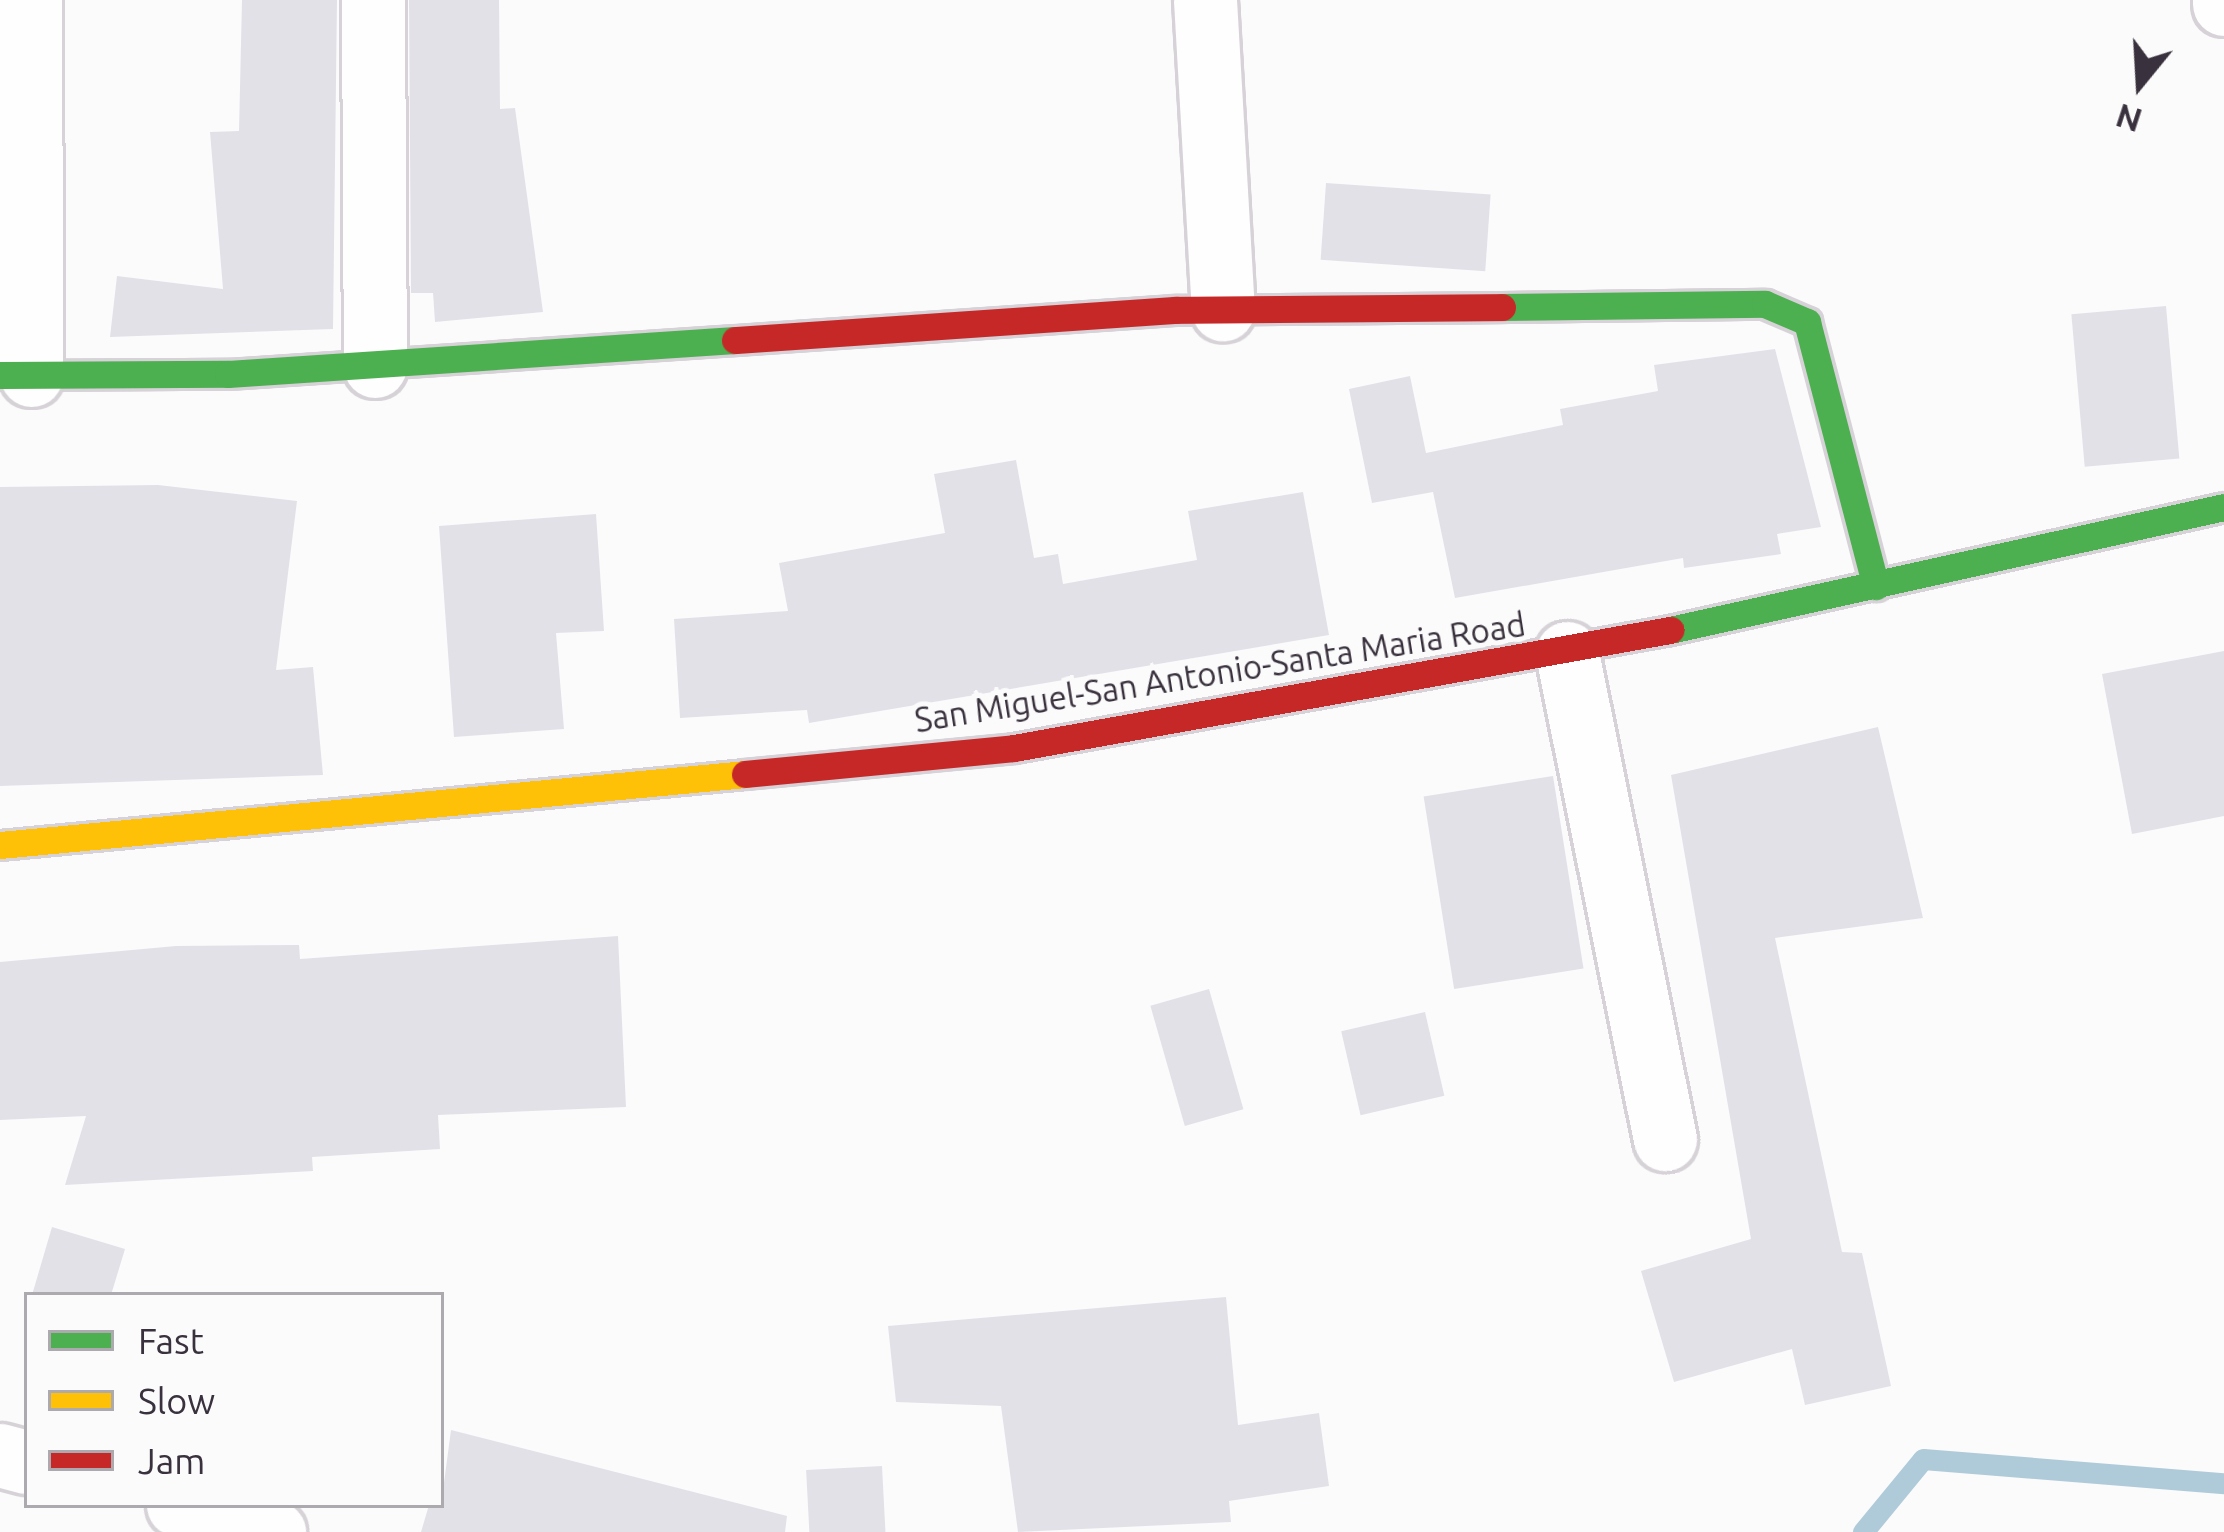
<!DOCTYPE html>
<style>
body{margin:0}
#map{position:relative;width:2224px;height:1532px;overflow:hidden;background:#fbfbfb;font-family:Ubuntu,sans-serif}
div>[style]{position:absolute}
.stream>*{height:21px;margin:-10.5px;padding:0 10.5px;transform-origin:10.5px;border-radius:10.5px;background:#afcbd9}
.building>*{inset:0;background:#e3e1e8;transform-origin:0 0}
.roads{filter:drop-shadow(3px 0 #d6d2d7) drop-shadow(-3px 0 #d6d2d7) drop-shadow(0 3px #d6d2d7) drop-shadow(0 -3px #d6d2d7)}
.street>*{height:63px;margin:-31.5px;padding:0 31.5px;transform-origin:31.5px;border-radius:31.5px;background:#fefefe}
.fast>*{height:27px;margin:-13.5px;padding:0 13.5px;transform-origin:13.5px;border-radius:13.5px;background:#4caf50}
.slow>*{height:27px;margin:-13.5px;padding:0 13.5px;transform-origin:13.5px;border-radius:13.5px;background:#ffc107}
.jam>*{height:27px;margin:-13.5px;padding:0 13.5px;transform-origin:13.5px;border-radius:13.5px;background:#c62828}
span{translate:-50% -50%;white-space:nowrap;text-align:center;line-height:1.15;-webkit-text-stroke:10px #fbfbfb;paint-order:stroke}
.street-label{font-size:33px;color:#39313d}
.legend{position:absolute;left:24px;top:1292px;width:420px;height:216px;box-sizing:border-box;background:#fbfbfb;border:3px solid #adaaaf;margin:0;padding:15px 21px;list-style:none;font-size:36px;color:#39313d}
.legend li{display:flex;align-items:center;gap:24px;height:60px}
.legend b{width:60px;border:3px solid #adaaaf}
.north{position:absolute;left:2080px;top:24px;width:120px;height:120px;-webkit-text-stroke:9px #fbfbfb;paint-order:stroke;rotate:198deg;font-size:33px;font-weight:700;line-height:48px;text-align:center;color:#39313d}
.north::after{content:'';display:block;margin:auto;width:42px;height:54px;background:#39313d;clip-path:polygon(50% 0,100% 100%,50% 72%,0 100%)}
</style>
<div id="map">
<div class="stream">
<i style="left:1863px;top:1532px;width:94px;rotate:-50.6deg"></i>
<i style="left:1923px;top:1459px;width:302px;rotate:4.6deg"></i>
</div>
<div class="building">
<i style="clip-path:polygon(242px 0,337px 0,333px 329px,110px 337px,117px 276px,223px 289px,210px 132px,239px 131px)"></i>
<i style="clip-path:polygon(409px 0,499px 0,500px 109px,515px 108px,543px 312px,435px 322px,433px 293px,411px 293px)"></i>
<i style="left:1326px;top:183px;width:165px;height:77px;rotate:4deg"></i>
<i style="left:2166px;top:306px;width:153px;height:95px;rotate:85deg"></i>
<i style="clip-path:polygon(1775px 349px,1821px 527px,1777px 534px,1781px 554px,1684px 568px,1683px 558px,1455px 598px,1433px 492px,1372px 503px,1349px 389px,1410px 376px,1426px 453px,1563px 425px,1560px 409px,1658px 391px,1654px 365px)"></i>
<i style="clip-path:polygon(1016px 460px,1034px 558px,1058px 554px,1063px 584px,1197px 560px,1188px 511px,1303px 492px,1329px 635px,809px 723px,807px 710px,680px 718px,674px 619px,788px 611px,779px 563px,945px 533px,934px 474px)"></i>
<i style="clip-path:polygon(158px 485px,297px 501px,276px 670px,313px 667px,323px 775px,0 786px,0 487px)"></i>
<i style="clip-path:polygon(596px 514px,604px 631px,556px 633px,564px 729px,454px 737px,439px 526px)"></i>
<i style="clip-path:polygon(2224px 651px,2224px 816px,2132px 834px,2102px 674px)"></i>
<i style="clip-path:polygon(1878px 727px,1923px 918px,1775px 938px,1842px 1252px,1862px 1253px,1891px 1386px,1805px 1405px,1792px 1349px,1674px 1382px,1641px 1271px,1751px 1239px,1671px 775px)"></i>
<i style="left:1553px;top:776px;width:195px;height:131px;rotate:81deg"></i>
<i style="clip-path:polygon(618px 936px,626px 1107px,438px 1115px,440px 1149px,312px 1157px,313px 1171px,65px 1185px,86px 1116px,0 1120px,0 962px,176px 946px,299px 945px,300px 959px)"></i>
<i style="left:1209px;top:989px;width:125px;height:61px;rotate:74deg"></i>
<i style="left:1425px;top:1012px;width:86px;height:86px;rotate:77deg"></i>
<i style="clip-path:polygon(52px 1227px,125px 1249px,111px 1295px,32px 1295px)"></i>
<i style="clip-path:polygon(1226px 1297px,1238px 1425px,1319px 1413px,1329px 1486px,1229px 1501px,1231px 1522px,1018px 1532px,1001px 1406px,896px 1402px,888px 1326px)"></i>
<i style="clip-path:polygon(451px 1430px,787px 1516px,785px 1532px,421px 1532px,429px 1505px,441px 1505px)"></i>
<i style="left:882px;top:1466px;width:66px;height:76px;rotate:87deg"></i>
</div>
<div class="roads">
<div class="street">
<i style="left:30px;top:0;width:375px;rotate:89.8deg"></i>
<i style="left:373px;top:0;width:366px;rotate:89.7deg"></i>
<i style="left:1205px;top:0;width:310px;rotate:86.7deg"></i>
<i style="left:2224px;top:0;width:4px;rotate:90deg"></i>
<i style="left:1567px;top:653px;width:496px;rotate:78.6deg"></i>
<i style="left:0;top:1455px;width:28px;rotate:15deg"></i>
<i style="left:178px;top:1505px;width:100px;rotate:15.7deg"></i>
</div>
<div class="fast">
<i style="left:1502px;top:307px;width:263px;rotate:-0.7deg"></i>
<i style="left:1765px;top:304px;width:46px;rotate:23.2deg"></i>
<i style="left:1807px;top:322px;width:273px;rotate:75.4deg"></i>
<i style="left:0;top:375px;width:228px;rotate:-0.3deg"></i>
<i style="left:228px;top:374px;width:508px;rotate:-3.84deg"></i>
<i style="left:1670px;top:630px;width:567px;rotate:-12.52deg"></i>
</div>
<div class="slow">
<i style="left:0;top:845px;width:748px;rotate:-5.44deg"></i>
</div>
<div class="jam">
<i style="left:735px;top:340px;width:441px;rotate:-3.9deg"></i>
<i style="left:1175px;top:310px;width:327px;rotate:-0.5deg"></i>
<i style="left:745px;top:774px;width:270px;rotate:-5.5deg"></i>
<i style="left:1014px;top:748px;width:667px;rotate:-10.2deg"></i>
</div>
</div>
<div class="street-label">
<span style="left:1220px;top:672px;rotate:-9deg">San Miguel-San Antonio-Santa Maria Road</span>
</div>
<ul class="legend">
<li><b style="height:15px;background:#4caf50"></b>Fast</li>
<li><b style="height:15px;background:#ffc107"></b>Slow</li>
<li><b style="height:15px;background:#c62828"></b>Jam</li>
</ul>
<div class="north">N</div>
</div>
